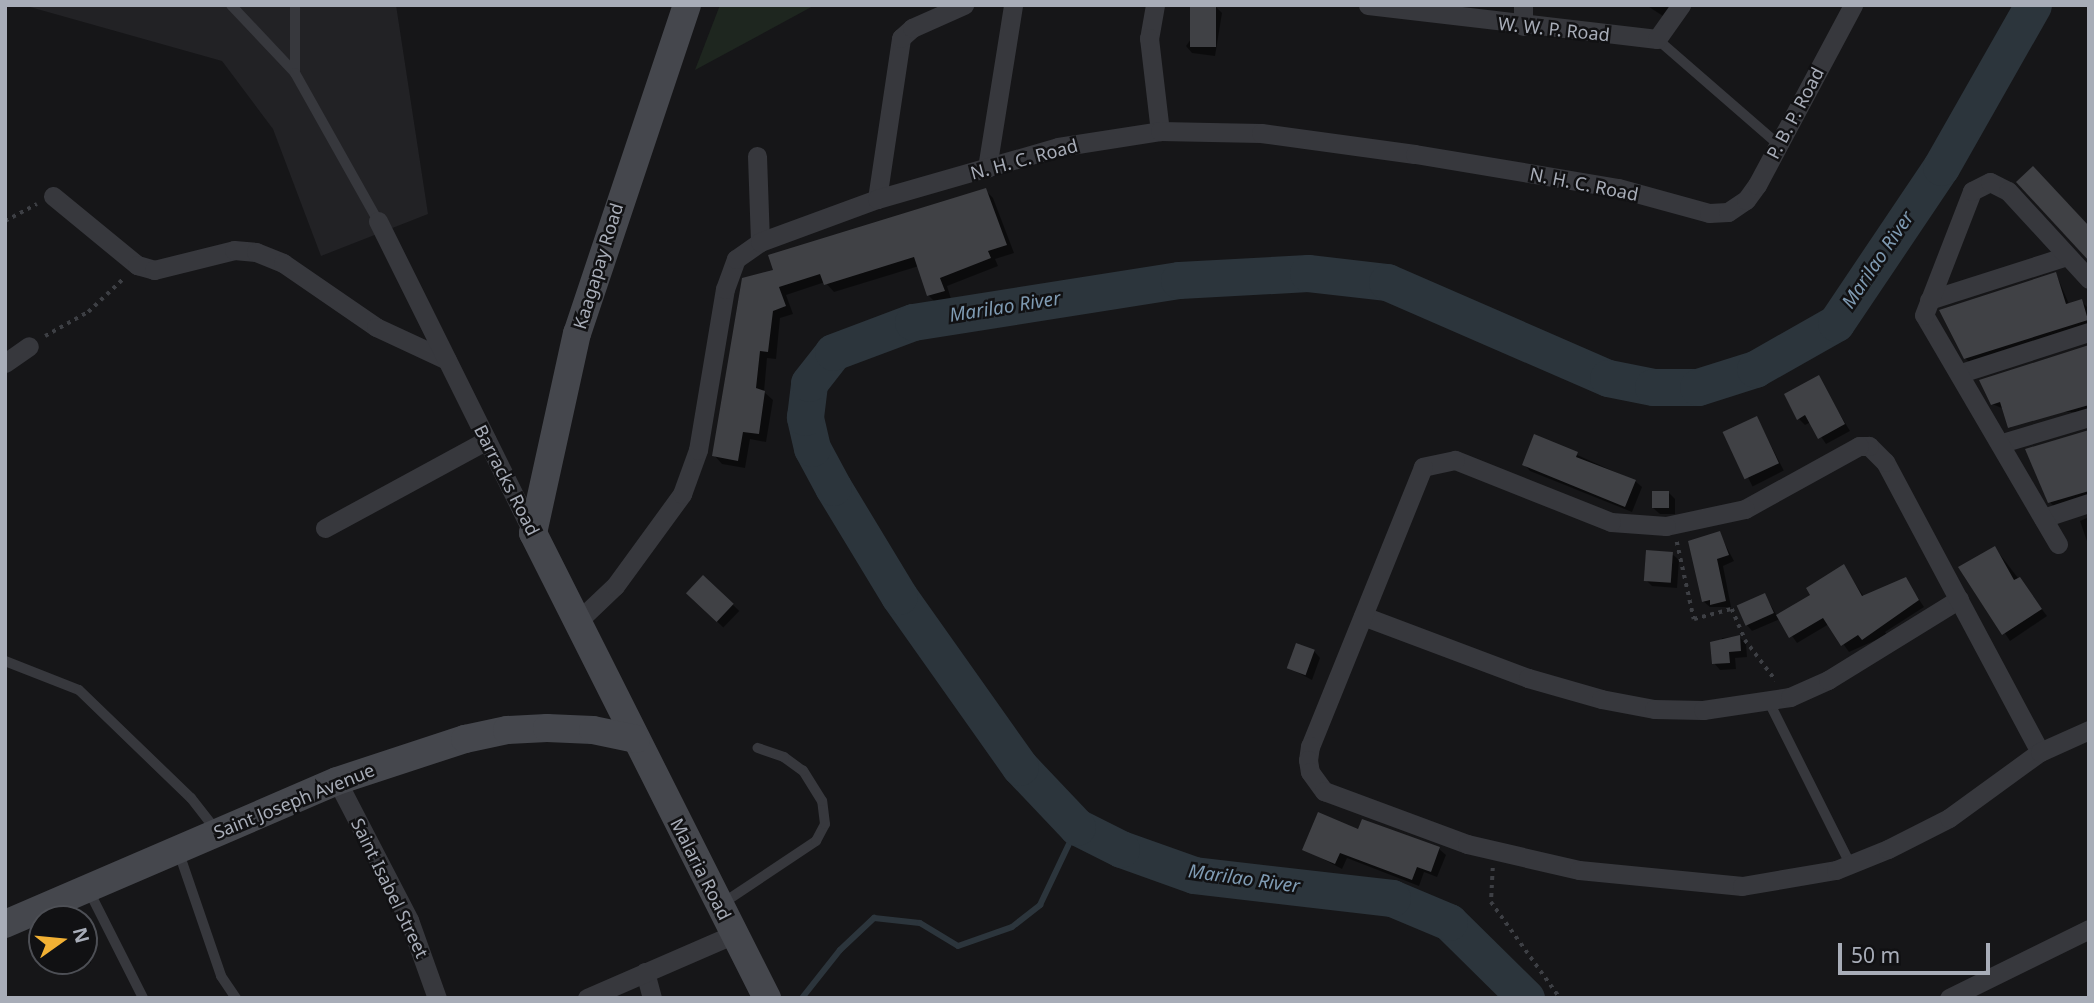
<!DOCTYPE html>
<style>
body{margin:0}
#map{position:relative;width:2094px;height:1003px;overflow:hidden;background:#161618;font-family:"Noto Sans",sans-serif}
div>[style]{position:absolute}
.built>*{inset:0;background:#222225}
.green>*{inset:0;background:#1e261f}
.shadow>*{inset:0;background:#0007;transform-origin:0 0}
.stream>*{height:6px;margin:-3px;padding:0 3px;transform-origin:3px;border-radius:3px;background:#2c353c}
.river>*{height:37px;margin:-18.5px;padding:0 18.5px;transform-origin:18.5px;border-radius:18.5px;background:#2c353c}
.building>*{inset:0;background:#404145;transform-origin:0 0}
.path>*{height:3.5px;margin-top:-1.75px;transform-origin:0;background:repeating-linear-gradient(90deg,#3d3f44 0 3.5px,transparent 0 8.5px)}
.lane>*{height:10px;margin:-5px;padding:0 5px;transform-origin:5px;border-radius:5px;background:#37383d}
.street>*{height:19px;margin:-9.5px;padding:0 9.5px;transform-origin:9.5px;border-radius:9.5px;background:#37383d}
.secondary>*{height:28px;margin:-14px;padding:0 14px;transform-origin:14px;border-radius:14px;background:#45474d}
span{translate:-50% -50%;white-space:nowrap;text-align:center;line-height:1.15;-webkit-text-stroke:5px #111113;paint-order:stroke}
.street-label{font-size:18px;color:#a8adb8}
.water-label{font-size:19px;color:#7f9bb3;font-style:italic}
.frame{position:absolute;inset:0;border:7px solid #a8adb8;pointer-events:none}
.north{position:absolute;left:28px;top:905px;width:70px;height:70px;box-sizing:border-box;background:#111113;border:2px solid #4d4f55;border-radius:50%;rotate:75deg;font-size:19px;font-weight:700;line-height:28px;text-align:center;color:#a8adb8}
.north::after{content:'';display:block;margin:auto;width:24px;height:32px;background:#f2b134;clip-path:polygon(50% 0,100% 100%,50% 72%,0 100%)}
.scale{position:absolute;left:1838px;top:943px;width:152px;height:32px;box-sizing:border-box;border:4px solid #a8adb8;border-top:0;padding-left:9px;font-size:21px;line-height:24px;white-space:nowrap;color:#a8adb8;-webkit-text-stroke:5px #111113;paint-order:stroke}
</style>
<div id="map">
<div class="built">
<i style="clip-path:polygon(23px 5px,396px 5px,428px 214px,321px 256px,273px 129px,222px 61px)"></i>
</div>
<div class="green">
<i style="clip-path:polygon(720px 5px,815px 5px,695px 70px)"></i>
</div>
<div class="shadow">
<i style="clip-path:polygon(1646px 5px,1671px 5px,1663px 16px)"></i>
<i style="clip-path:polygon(1215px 6px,1222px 13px,1215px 56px,1192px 53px,1186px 46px)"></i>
<i style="clip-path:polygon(985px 190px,993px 198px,1014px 253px,995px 259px,998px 266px,947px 286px,951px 299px,936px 303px,928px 295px,919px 266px,834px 292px,825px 282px,786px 295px,793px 314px,780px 318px,776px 359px,767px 358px,764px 392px,773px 400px,766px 442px,750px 439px,745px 468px,722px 464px,714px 455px,775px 272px)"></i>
<i style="clip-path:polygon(2056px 274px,2069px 304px,2081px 301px,2087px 307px,2089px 328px,1972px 365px,1965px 358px)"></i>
<i style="clip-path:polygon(2089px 349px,2011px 426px,2011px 429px,2004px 409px,1992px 404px)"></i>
<i style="clip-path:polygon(1818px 378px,1850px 431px,1826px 444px,1811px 422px,1805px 425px,1799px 419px)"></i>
<i style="left:2089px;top:406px;width:6px;height:81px;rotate:90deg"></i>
<i style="left:1757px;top:418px;width:59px;height:35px;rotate:63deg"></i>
<i style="clip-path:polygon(2089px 432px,2089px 498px,2056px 509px,2050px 502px)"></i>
<i style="clip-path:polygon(1535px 436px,1635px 481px,1642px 487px,1632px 512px,1530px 471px,1524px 464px)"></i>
<i style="clip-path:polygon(1668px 492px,1675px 499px,1675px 514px,1660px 514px,1653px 508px)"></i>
<i style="clip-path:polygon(2089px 517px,2089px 547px,2080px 521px)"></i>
<i style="clip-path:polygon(1719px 533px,1734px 561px,1723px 566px,1731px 607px,1710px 607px,1703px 601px)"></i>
<i style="clip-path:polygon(1995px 548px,2047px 616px,2010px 641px,1961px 567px)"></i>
<i style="clip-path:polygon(1672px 554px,1679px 560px,1677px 588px,1652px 586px,1646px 580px)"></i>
<i style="clip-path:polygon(1844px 567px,1864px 597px,1906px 580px,1924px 607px,1885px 632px,1887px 635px,1849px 652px,1829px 624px,1797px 643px,1780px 619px,1752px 631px,1746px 624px,1765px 595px,1777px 616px,1813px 595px)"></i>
<i style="left:704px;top:577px;width:49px;height:23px;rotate:44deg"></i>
<i style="clip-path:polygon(1739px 637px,1746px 643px,1747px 657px,1735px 658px,1736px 669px,1720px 670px,1714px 663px,1722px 638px)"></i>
<i style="clip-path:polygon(1314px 651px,1320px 658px,1312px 680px,1289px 668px)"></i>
<i style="clip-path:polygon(1363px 821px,1439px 849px,1446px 855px,1437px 877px,1424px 872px,1419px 886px,1347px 858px,1342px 869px,1304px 849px,1359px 832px)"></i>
<i style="clip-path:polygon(84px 943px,91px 963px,64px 973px,55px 961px,84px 961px)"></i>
</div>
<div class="stream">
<i style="left:802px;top:998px;width:61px;rotate:-51.6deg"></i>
<i style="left:840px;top:950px;width:47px;rotate:-43.3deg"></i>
<i style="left:874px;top:918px;width:46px;rotate:6.2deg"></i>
<i style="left:920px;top:923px;width:44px;rotate:31.2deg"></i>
<i style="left:958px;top:946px;width:57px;rotate:-19.4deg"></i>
<i style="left:1012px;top:927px;width:36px;rotate:-38deg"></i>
<i style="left:1040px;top:905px;width:86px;rotate:-64.6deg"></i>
</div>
<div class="river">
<i style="left:1526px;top:998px;width:108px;rotate:-135.4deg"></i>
<i style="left:1449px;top:922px;width:62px;rotate:-157.2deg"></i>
<i style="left:1392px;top:898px;width:199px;rotate:-173.4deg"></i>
<i style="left:1194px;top:875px;width:77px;rotate:-160.4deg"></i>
<i style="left:1121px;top:849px;width:49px;rotate:-153.4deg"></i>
<i style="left:1077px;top:827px;width:83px;rotate:-133.5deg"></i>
<i style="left:1020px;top:767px;width:209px;rotate:-125.3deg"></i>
<i style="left:899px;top:596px;width:127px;rotate:-121.2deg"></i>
<i style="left:833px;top:487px;width:44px;rotate:-118.3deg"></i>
<i style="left:812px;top:448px;width:32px;rotate:-103deg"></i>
<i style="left:805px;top:417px;width:34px;rotate:-83deg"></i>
<i style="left:809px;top:383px;width:39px;rotate:-52deg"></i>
<i style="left:833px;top:352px;width:85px;rotate:-20.6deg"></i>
<i style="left:913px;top:322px;width:269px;rotate:-9deg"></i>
<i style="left:1179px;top:280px;width:129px;rotate:-3.1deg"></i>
<i style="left:1308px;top:273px;width:80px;rotate:6.5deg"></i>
<i style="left:1387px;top:282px;width:241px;rotate:23.5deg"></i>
<i style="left:1608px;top:378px;width:46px;rotate:11.3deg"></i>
<i style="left:1653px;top:387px;width:45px"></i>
<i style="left:1698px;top:387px;width:60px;rotate:-17.5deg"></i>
<i style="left:1755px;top:369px;width:93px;rotate:-29.6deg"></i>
<i style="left:1836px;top:323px;width:188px;rotate:-56.1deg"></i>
<i style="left:1941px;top:167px;width:186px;rotate:-60.4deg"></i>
</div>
<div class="building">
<i style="left:1190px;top:5px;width:26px;height:42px"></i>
<i style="clip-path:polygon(2033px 166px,2089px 226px,2089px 261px,2016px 182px)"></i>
<i style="clip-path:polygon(986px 188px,1007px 245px,988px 251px,991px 258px,940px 278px,945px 291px,927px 296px,914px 257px,824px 285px,820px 274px,779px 287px,786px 306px,773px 311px,768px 352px,760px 351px,756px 388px,765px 391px,759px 434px,743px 432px,738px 461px,712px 456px,742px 278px,773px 270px,768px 255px)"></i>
<i style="clip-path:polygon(2056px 272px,2066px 304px,2082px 299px,2088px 320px,1964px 359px,1939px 310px)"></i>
<i style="clip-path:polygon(2089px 345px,2089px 405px,2008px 428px,2000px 402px,1991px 405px,1979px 380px)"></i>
<i style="clip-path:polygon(1819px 375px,1845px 424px,1818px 439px,1805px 415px,1797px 420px,1784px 394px)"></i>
<i style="left:1757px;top:416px;width:52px;height:38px;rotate:65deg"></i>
<i style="clip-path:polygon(2089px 430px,2089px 491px,2048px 503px,2025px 449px)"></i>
<i style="clip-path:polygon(1534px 434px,1578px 452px,1576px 457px,1636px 480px,1625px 507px,1522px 465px)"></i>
<i style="left:1652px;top:491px;width:17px;height:17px"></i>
<i style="clip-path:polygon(1720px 531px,1729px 555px,1717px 559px,1726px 601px,1710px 605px,1710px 600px,1702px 602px,1688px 541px)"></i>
<i style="clip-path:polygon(1995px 546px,2014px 580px,2020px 577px,2042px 609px,2002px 635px,1958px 567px)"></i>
<i style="left:1646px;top:550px;width:27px;height:31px;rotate:4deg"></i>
<i style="clip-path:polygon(1844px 564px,1862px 596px,1906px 577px,1919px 600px,1862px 640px,1858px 635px,1841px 646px,1823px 618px,1789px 638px,1776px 615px,1810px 595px,1806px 588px)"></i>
<i style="left:703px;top:575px;width:42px;height:25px;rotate:43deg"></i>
<i style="left:1765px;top:593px;width:22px;height:31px;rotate:66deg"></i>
<i style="clip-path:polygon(1740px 635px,1741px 651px,1729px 652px,1730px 663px,1712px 664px,1710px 642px)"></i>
<i style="left:1296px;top:643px;width:20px;height:27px;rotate:20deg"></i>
<i style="clip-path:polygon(1318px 812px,1358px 829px,1362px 819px,1440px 847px,1431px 872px,1417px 867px,1412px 880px,1340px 853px,1335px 864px,1302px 850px)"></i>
</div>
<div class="path">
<i style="left:5px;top:221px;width:36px;rotate:-28deg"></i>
<i style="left:45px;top:336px;width:49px;rotate:-29.2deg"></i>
<i style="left:88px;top:312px;width:48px;rotate:-43.3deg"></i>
<i style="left:1677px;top:542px;width:79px;rotate:77.6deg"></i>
<i style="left:1694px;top:619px;width:39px;rotate:-15deg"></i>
<i style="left:1732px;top:609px;width:34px;rotate:67deg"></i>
<i style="left:1745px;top:640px;width:51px;rotate:52.9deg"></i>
<i style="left:1493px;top:868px;width:34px;rotate:93deg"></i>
<i style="left:1491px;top:902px;width:118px;rotate:54.3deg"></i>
</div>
<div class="lane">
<i style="left:231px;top:5px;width:93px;rotate:46.7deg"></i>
<i style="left:295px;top:73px;width:68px;rotate:-90deg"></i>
<i style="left:1657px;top:39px;width:160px;rotate:41deg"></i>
<i style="left:295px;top:73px;width:170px;rotate:60.7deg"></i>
<i style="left:5px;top:661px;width:79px;rotate:21.4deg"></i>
<i style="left:79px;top:690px;width:156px;rotate:44deg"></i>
<i style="left:191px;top:798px;width:41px;rotate:52deg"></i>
<i style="left:1769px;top:702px;width:181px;rotate:63.4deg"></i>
<i style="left:179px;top:853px;width:130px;rotate:71.1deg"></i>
<i style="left:221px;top:976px;width:27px;rotate:56deg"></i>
<i style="left:89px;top:891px;width:120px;rotate:63.2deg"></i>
<i style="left:723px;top:903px;width:112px;rotate:-33.7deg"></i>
<i style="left:816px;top:841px;width:19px;rotate:-62deg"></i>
<i style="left:825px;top:824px;width:23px;rotate:-97deg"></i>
<i style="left:822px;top:801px;width:36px;rotate:-122deg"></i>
<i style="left:803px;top:771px;width:24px;rotate:-144deg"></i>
<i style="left:784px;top:757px;width:28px;rotate:-161deg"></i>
</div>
<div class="street">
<i style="left:1155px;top:5px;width:34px;rotate:100deg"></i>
<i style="left:1149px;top:38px;width:94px;rotate:83.3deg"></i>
<i style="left:1368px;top:5px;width:291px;rotate:6.7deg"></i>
<i style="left:1657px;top:39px;width:42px;rotate:-54.8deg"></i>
<i style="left:1523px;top:5px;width:21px;rotate:90deg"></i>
<i style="left:757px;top:156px;width:86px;rotate:88deg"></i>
<i style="left:987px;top:168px;width:165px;rotate:-80.9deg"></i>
<i style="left:53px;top:196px;width:109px;rotate:39.4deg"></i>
<i style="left:137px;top:265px;width:18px;rotate:16deg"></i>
<i style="left:154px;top:270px;width:82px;rotate:-14deg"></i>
<i style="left:234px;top:250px;width:22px;rotate:5deg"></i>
<i style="left:256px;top:252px;width:29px;rotate:22deg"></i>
<i style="left:283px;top:263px;width:113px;rotate:34.5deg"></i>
<i style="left:376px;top:327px;width:78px;rotate:24.9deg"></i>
<i style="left:877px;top:199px;width:163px;rotate:-81.5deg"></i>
<i style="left:901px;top:38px;width:15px;rotate:-42deg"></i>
<i style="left:912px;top:28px;width:57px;rotate:-23.9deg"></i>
<i style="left:378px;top:221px;width:348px;rotate:63.6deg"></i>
<i style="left:1929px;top:300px;width:145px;rotate:-17.7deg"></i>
<i style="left:5px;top:363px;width:29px;rotate:-35deg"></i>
<i style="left:1961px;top:373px;width:134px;rotate:-17.8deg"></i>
<i style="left:2002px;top:443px;width:91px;rotate:-16.6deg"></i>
<i style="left:2043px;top:518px;width:48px;rotate:-18.1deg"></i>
<i style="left:325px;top:528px;width:184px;rotate:-28.5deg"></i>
<i style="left:2058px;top:544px;width:265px;rotate:-120.3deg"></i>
<i style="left:1924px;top:315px;width:133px;rotate:-68.8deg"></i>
<i style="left:1972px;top:191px;width:20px;rotate:-27deg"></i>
<i style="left:1990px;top:182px;width:20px;rotate:27deg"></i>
<i style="left:2008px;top:191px;width:120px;rotate:47.4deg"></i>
<i style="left:1363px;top:616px;width:176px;rotate:20.6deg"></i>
<i style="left:1528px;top:678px;width:76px;rotate:16deg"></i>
<i style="left:1601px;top:699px;width:54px;rotate:10.7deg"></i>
<i style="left:1654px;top:709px;width:49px;rotate:1.2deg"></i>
<i style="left:1703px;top:710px;width:88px;rotate:-8.5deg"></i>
<i style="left:1790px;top:697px;width:42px;rotate:-24.1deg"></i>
<i style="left:1828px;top:680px;width:154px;rotate:-31.7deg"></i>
<i style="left:577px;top:622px;width:52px;rotate:-43.5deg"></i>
<i style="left:615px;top:586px;width:114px;rotate:-53.9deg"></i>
<i style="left:682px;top:494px;width:47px;rotate:-70deg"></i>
<i style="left:698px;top:450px;width:163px;rotate:-80.5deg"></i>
<i style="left:725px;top:289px;width:32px;rotate:-70deg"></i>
<i style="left:736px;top:259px;width:29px;rotate:-35deg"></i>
<i style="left:760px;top:242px;width:125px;rotate:-20.2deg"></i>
<i style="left:877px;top:199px;width:188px;rotate:-16deg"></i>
<i style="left:1058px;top:147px;width:103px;rotate:-8.9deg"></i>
<i style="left:1160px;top:131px;width:101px;rotate:1.1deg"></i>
<i style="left:1261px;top:133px;width:155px;rotate:7.8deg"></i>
<i style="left:1415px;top:154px;width:206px;rotate:9.5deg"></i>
<i style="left:1618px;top:188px;width:94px;rotate:15.4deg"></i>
<i style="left:1709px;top:213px;width:19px;rotate:-3deg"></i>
<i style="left:1728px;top:212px;width:22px;rotate:-34deg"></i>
<i style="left:1746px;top:200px;width:19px;rotate:-54deg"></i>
<i style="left:1757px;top:185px;width:204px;rotate:-61.9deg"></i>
<i style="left:2040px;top:752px;width:329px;rotate:-118.1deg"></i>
<i style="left:1885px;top:462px;width:23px;rotate:-135deg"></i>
<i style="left:1869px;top:446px;width:10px;rotate:180deg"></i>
<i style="left:1859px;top:446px;width:130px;rotate:151.1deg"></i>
<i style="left:1745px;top:509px;width:81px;rotate:167.9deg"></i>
<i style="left:1666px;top:526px;width:55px;rotate:-175.8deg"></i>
<i style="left:1611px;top:522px;width:168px;rotate:-158.3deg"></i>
<i style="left:1455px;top:460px;width:33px;rotate:168deg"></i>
<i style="left:1423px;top:467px;width:301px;rotate:112deg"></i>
<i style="left:1310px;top:746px;width:14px;rotate:98deg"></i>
<i style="left:1308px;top:760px;width:12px;rotate:81deg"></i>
<i style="left:1310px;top:772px;width:24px;rotate:54deg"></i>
<i style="left:1324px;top:791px;width:153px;rotate:20.3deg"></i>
<i style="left:1467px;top:844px;width:115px;rotate:13.1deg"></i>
<i style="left:1579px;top:870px;width:164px;rotate:5.6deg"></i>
<i style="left:1742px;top:886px;width:95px;rotate:-9.7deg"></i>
<i style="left:1836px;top:870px;width:56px;rotate:-22deg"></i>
<i style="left:1888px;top:849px;width:68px;rotate:-26.9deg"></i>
<i style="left:1949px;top:818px;width:112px;rotate:-36deg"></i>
<i style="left:2040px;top:752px;width:54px;rotate:-24.2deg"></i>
<i style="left:337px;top:781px;width:157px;rotate:62.6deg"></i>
<i style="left:409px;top:920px;width:83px;rotate:70.3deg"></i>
<i style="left:645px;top:972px;width:27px;rotate:75deg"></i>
<i style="left:587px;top:998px;width:160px;rotate:-23.5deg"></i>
<i style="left:1949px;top:998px;width:156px;rotate:-26.2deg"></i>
</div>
<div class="secondary">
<i style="left:687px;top:5px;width:346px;rotate:108.5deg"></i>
<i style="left:577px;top:333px;width:205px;rotate:102.4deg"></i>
<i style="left:533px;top:533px;width:521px;rotate:63.29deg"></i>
<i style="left:5px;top:924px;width:361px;rotate:-23.3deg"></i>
<i style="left:337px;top:781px;width:135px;rotate:-18.2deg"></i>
<i style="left:465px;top:739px;width:43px;rotate:-12.1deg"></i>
<i style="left:507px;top:730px;width:40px;rotate:-2.9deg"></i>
<i style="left:547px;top:728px;width:46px;rotate:2.5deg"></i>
<i style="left:593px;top:730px;width:44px;rotate:11.8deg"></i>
</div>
<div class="street-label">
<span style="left:1554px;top:29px;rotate:6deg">W. W. P. Road</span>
<span style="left:1795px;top:113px;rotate:-62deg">P. B. P. Road</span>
<span style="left:1024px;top:159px;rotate:-15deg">N. H. C. Road</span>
<span style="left:1584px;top:184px;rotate:11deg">N. H. C. Road</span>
<span style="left:598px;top:266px;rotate:-73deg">Kaagapay Road</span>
<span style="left:507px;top:480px;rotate:63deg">Barracks Road</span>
<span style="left:294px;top:801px;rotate:-22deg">Saint Joseph Avenue</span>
<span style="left:701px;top:869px;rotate:63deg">Malaria Road</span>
<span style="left:390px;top:888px;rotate:64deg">Saint Isabel Street</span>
</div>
<div class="water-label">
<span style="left:1878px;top:260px;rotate:-56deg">Marilao River</span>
<span style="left:1005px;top:307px;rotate:-9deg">Marilao River</span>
<span style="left:1244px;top:879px;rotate:8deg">Marilao River</span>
</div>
<div class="frame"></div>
<div class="north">N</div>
<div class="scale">50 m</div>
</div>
